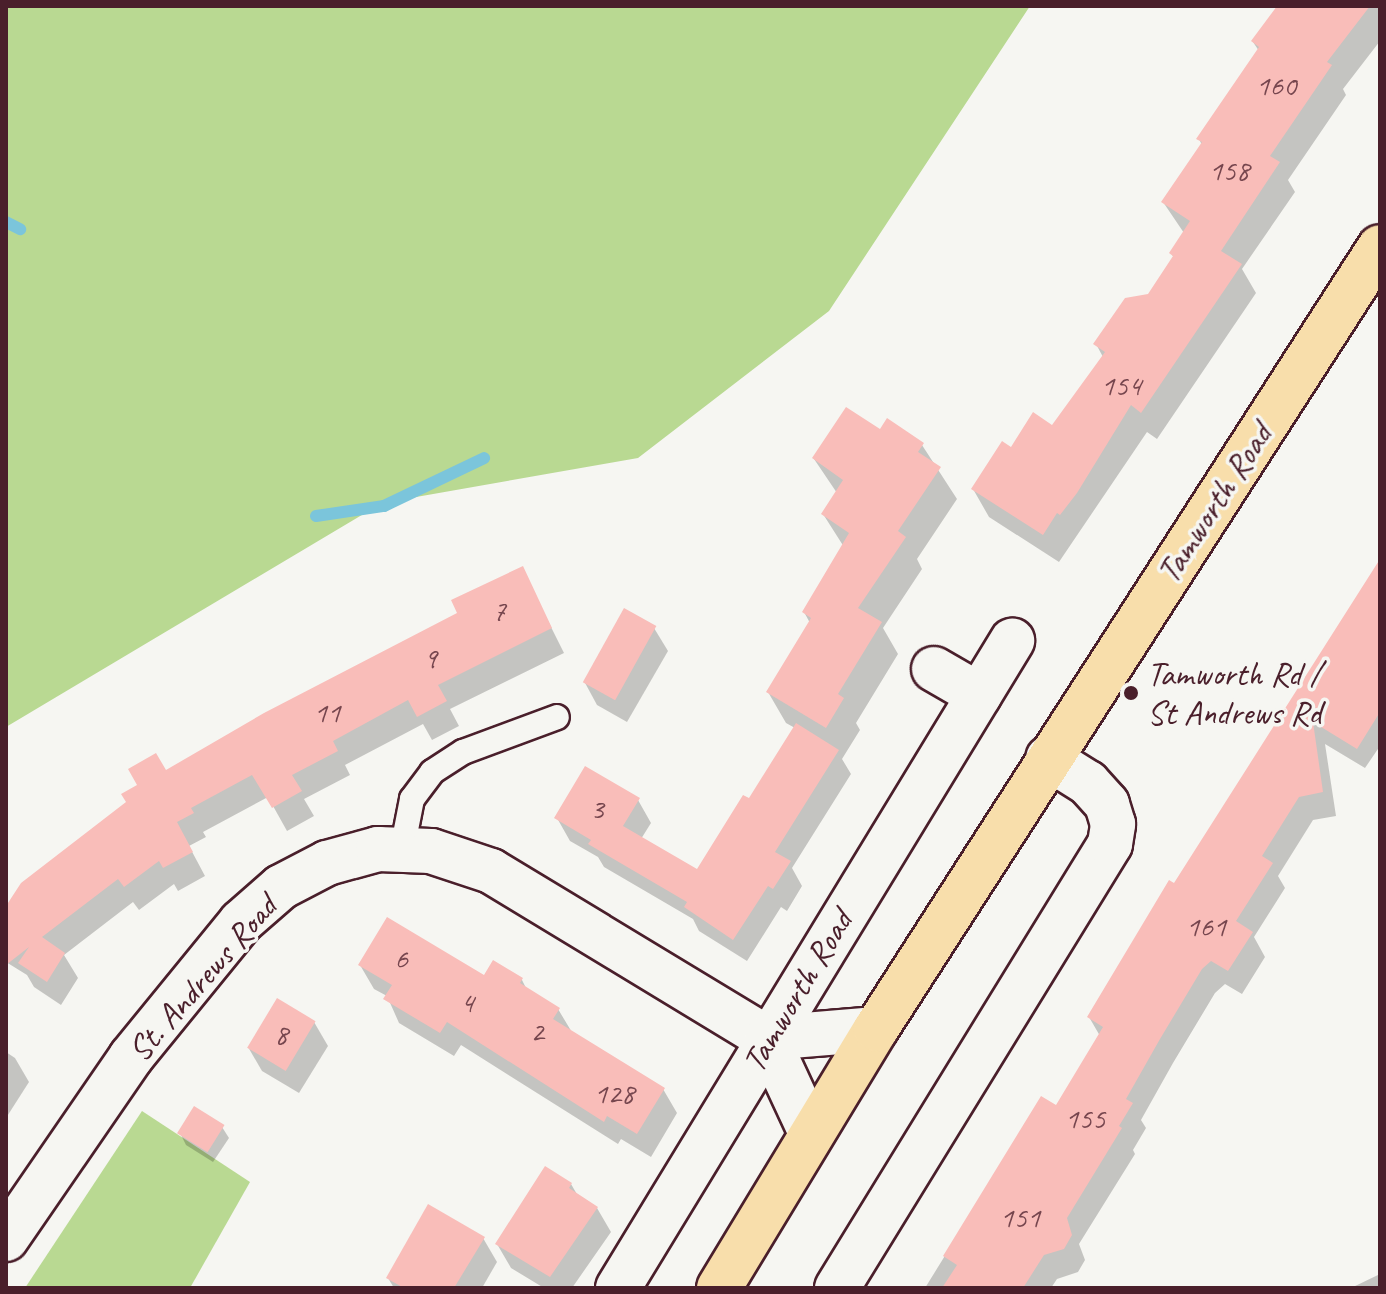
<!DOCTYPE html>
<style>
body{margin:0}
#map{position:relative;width:1386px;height:1294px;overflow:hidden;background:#f6f6f2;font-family:Caveat,sans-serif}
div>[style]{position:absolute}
.green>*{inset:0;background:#b9d992}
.shadow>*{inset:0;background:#0003}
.stream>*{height:12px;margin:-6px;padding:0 6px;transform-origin:6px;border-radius:6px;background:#7bc5db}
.building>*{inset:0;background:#f9bdb9;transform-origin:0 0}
.roads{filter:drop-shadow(2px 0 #4a1f2b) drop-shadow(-2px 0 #4a1f2b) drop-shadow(0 2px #4a1f2b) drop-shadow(0 -2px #4a1f2b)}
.lane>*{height:24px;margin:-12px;padding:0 12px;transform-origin:12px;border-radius:12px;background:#f6f6f2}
.street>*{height:44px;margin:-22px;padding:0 22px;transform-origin:22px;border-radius:22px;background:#f6f6f2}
.primary>*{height:44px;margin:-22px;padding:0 22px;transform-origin:22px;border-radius:22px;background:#f8deab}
.dots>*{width:22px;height:22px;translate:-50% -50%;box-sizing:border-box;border:4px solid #f6f6f2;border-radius:50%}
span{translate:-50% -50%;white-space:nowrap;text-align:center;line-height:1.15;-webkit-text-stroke:7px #f6f6f2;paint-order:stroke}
.number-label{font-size:30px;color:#76464e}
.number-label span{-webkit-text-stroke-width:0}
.street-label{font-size:34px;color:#4a1f2b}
.poi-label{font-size:34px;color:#4a1f2b}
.left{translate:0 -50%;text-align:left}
.frame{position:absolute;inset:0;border:8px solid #4a1f2b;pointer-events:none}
</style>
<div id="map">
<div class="green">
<i style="clip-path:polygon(6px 6px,1030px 6px,829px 311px,638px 458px,382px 503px,6px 727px)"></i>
<i style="clip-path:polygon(142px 1111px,250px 1182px,190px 1288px,25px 1288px)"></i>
</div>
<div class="shadow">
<i style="clip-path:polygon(1280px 6px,1380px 6px,1380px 41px,1343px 89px,1346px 95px,1288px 180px,1295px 192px,1242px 269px,1256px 293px,1157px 439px,1147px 432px,1059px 562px,989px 517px,973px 489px,1011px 450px,1053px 428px,1103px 357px,1096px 344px,1150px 295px,1174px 258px,1171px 253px,1184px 233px,1163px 202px,1202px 145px,1199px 139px,1259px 51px,1253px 42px)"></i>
<i style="clip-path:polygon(880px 431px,922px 445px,957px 499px,917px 559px,922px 569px,883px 628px,898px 654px,856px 723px,860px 730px,842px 759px,851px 774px,792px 868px,802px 886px,787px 911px,781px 907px,747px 961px,699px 931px,693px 919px,604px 867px,598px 857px,570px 841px,557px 818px,638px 800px,651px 823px,641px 839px,698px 872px,750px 801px,795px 728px,786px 723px,768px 692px,810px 623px,804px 612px,844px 547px,823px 514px,837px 493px,814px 459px)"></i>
<i style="clip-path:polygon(1380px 563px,1380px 746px,1365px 768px,1325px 744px,1336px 816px,1313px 820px,1278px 876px,1285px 888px,1254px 937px,1265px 957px,1242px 994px,1225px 984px,1215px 993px,1173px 1063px,1141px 1120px,1146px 1128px,1133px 1150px,1135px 1154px,1079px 1244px,1085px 1260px,1078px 1272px,1057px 1279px,1051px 1288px,925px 1288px,1042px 1099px,1057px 1108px,1100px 1036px,1089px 1017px)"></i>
<i style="clip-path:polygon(522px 569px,564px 653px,450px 709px,459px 726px,432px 740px,423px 724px,345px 765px,350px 775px,304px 799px,314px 816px,287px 831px,268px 797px,203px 832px,206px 837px,189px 846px,205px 876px,178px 891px,174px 884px,139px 910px,133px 902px,64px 955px,78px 978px,61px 1005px,34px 987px,27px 975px,6px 962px,6px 910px,165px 773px,460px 614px)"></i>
<i style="clip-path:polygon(654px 628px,668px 651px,627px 722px,597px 705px,584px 681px)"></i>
<i style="clip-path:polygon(360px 965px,522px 980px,527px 990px,558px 1009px,573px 1034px,663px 1089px,677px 1113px,651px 1157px,621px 1139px,618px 1144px,461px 1045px,454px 1056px,399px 1023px,387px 996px,374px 989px)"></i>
<i style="clip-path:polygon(314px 1022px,328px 1046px,299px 1093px,262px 1071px,248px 1047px)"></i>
<i style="clip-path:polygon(6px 1052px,15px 1058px,29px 1082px,6px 1118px)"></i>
<i style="clip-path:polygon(222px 1127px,229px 1138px,213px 1162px,186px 1145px,180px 1133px)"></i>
<i style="clip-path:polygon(571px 1184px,578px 1196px,597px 1208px,611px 1232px,572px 1288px,544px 1288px,511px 1268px,497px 1244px)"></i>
<i style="clip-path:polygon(483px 1238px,497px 1262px,482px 1288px,394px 1288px,388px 1278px)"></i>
<i style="clip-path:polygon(1380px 1274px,1380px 1288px,1351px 1288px)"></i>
</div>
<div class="stream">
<i style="left:6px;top:222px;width:16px;rotate:27deg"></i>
<i style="left:316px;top:516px;width:69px;rotate:-8.4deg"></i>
<i style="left:384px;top:506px;width:111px;rotate:-25.6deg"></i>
</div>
<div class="building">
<i style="clip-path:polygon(1277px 6px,1370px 6px,1327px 62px,1332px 65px,1270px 156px,1280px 162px,1221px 251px,1242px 264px,1141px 413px,1131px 405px,1077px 493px,1060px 515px,1057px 513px,1043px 535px,971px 489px,1002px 441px,1011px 447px,1033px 412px,1052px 425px,1105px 352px,1093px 344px,1125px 298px,1148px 294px,1173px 256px,1169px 253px,1190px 221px,1161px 202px,1202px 142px,1196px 139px,1259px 47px,1251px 41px)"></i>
<i style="clip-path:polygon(846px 407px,880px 429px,887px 418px,924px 443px,918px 452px,941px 467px,898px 531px,906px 537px,858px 608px,882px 622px,838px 694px,844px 698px,826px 728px,766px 692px,811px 618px,802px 612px,849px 533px,821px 514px,843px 480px,812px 458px)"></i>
<i style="clip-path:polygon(1380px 559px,1380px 712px,1357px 749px,1313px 722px,1323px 792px,1299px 797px,1262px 856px,1273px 863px,1236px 921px,1253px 932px,1228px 971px,1211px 961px,1202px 969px,1160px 1039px,1126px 1099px,1133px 1103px,1119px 1126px,1122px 1128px,1067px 1218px,1072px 1235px,1064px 1249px,1044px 1255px,1023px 1288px,942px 1288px,957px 1265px,943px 1256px,1041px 1096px,1056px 1105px,1103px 1027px,1087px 1017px,1169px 880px,1174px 883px)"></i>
<i style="clip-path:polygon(523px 566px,552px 628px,438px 685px,447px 701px,417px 717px,408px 700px,333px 741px,338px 751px,292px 775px,302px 791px,272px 808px,252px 775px,191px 808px,194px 813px,177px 822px,193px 852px,163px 868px,159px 861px,124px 887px,118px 879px,42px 937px,65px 953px,47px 982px,18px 963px,29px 947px,6px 965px,6px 906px,21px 883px,126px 802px,121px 794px,137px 785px,128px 769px,156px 753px,166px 770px,264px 713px,457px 613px,451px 600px)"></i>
<i style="left:624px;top:608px;width:37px;height:85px;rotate:29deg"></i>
<i style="clip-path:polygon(796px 723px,839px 750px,775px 852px,791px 861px,773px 889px,768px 886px,733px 940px,684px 907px,687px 902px,588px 844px,591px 840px,554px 818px,585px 766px,640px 798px,623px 826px,697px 869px,743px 795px,749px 798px)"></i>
<i style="clip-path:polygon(387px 917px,484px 975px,493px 960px,523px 978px,520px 983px,560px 1008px,553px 1019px,665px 1088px,637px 1134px,607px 1116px,604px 1122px,447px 1022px,440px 1033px,383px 999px,392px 985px,358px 965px)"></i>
<i style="left:277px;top:998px;width:45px;height:58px;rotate:31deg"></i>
<i style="left:194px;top:1106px;width:36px;height:32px;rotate:32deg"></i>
<i style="clip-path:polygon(545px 1166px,572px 1183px,569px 1188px,598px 1207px,550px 1277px,495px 1244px)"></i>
<i style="clip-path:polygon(428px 1204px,485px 1237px,454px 1288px,404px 1288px,386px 1278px)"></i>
</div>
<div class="roads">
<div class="lane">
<i style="left:402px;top:850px;width:52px;rotate:-78.9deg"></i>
<i style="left:412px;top:799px;width:34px;rotate:-53deg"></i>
<i style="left:432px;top:772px;width:37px;rotate:-33deg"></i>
<i style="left:463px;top:752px;width:100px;rotate:-20.4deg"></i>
</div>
<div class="street">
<i style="left:934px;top:669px;width:52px;rotate:30deg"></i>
<i style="left:767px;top:1038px;width:109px;rotate:-4.7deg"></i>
<i style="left:6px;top:1239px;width:221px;rotate:-55.5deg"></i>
<i style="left:131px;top:1057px;width:174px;rotate:-50.8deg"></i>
<i style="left:241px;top:922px;width:53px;rotate:-41.2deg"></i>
<i style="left:281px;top:887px;width:52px;rotate:-27.6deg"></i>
<i style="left:327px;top:863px;width:53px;rotate:-15.4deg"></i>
<i style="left:378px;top:849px;width:53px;rotate:2.2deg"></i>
<i style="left:431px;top:851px;width:63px;rotate:18.4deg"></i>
<i style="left:491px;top:871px;width:323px;rotate:31.2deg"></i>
<i style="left:767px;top:1038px;width:105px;rotate:65.1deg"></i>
<i style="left:618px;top:1288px;width:758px;rotate:-58.66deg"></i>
<i style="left:837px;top:1288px;width:521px;rotate:-58.41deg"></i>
<i style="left:1110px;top:844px;width:20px;rotate:-81deg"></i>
<i style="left:1113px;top:824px;width:21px;rotate:-107deg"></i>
<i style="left:1107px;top:804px;width:28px;rotate:-132deg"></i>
<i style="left:1088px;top:783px;width:47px;rotate:-148deg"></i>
</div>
<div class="primary">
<i style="left:719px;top:1288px;width:303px;rotate:-58.8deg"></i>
<i style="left:876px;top:1029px;width:930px;rotate:-57.2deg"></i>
</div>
</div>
<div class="dots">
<i style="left:1131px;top:693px;background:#4a1f2b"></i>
</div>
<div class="number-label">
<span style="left:1276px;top:85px">160</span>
<span style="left:1229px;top:170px">158</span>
<span style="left:1121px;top:385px">154</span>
<span style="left:499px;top:610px">7</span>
<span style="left:430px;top:658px">9</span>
<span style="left:327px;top:712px">11</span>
<span style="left:597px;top:808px">3</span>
<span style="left:1206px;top:926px">161</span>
<span style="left:401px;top:958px">6</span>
<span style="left:467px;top:1002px">4</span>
<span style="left:537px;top:1031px">2</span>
<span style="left:281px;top:1034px">8</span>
<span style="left:614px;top:1093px">128</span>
<span style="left:1085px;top:1118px">155</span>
<span style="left:1020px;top:1217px">151</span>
</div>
<div class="street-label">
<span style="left:1214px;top:503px;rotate:-57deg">Tamworth Road</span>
<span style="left:202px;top:978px;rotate:-49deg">St. Andrews Road</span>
<span style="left:797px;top:991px;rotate:-59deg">Tamworth Road</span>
</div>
<div class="poi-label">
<span class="left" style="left:1147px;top:693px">Tamworth Rd /<br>St Andrews Rd</span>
</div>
<div class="frame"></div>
</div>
